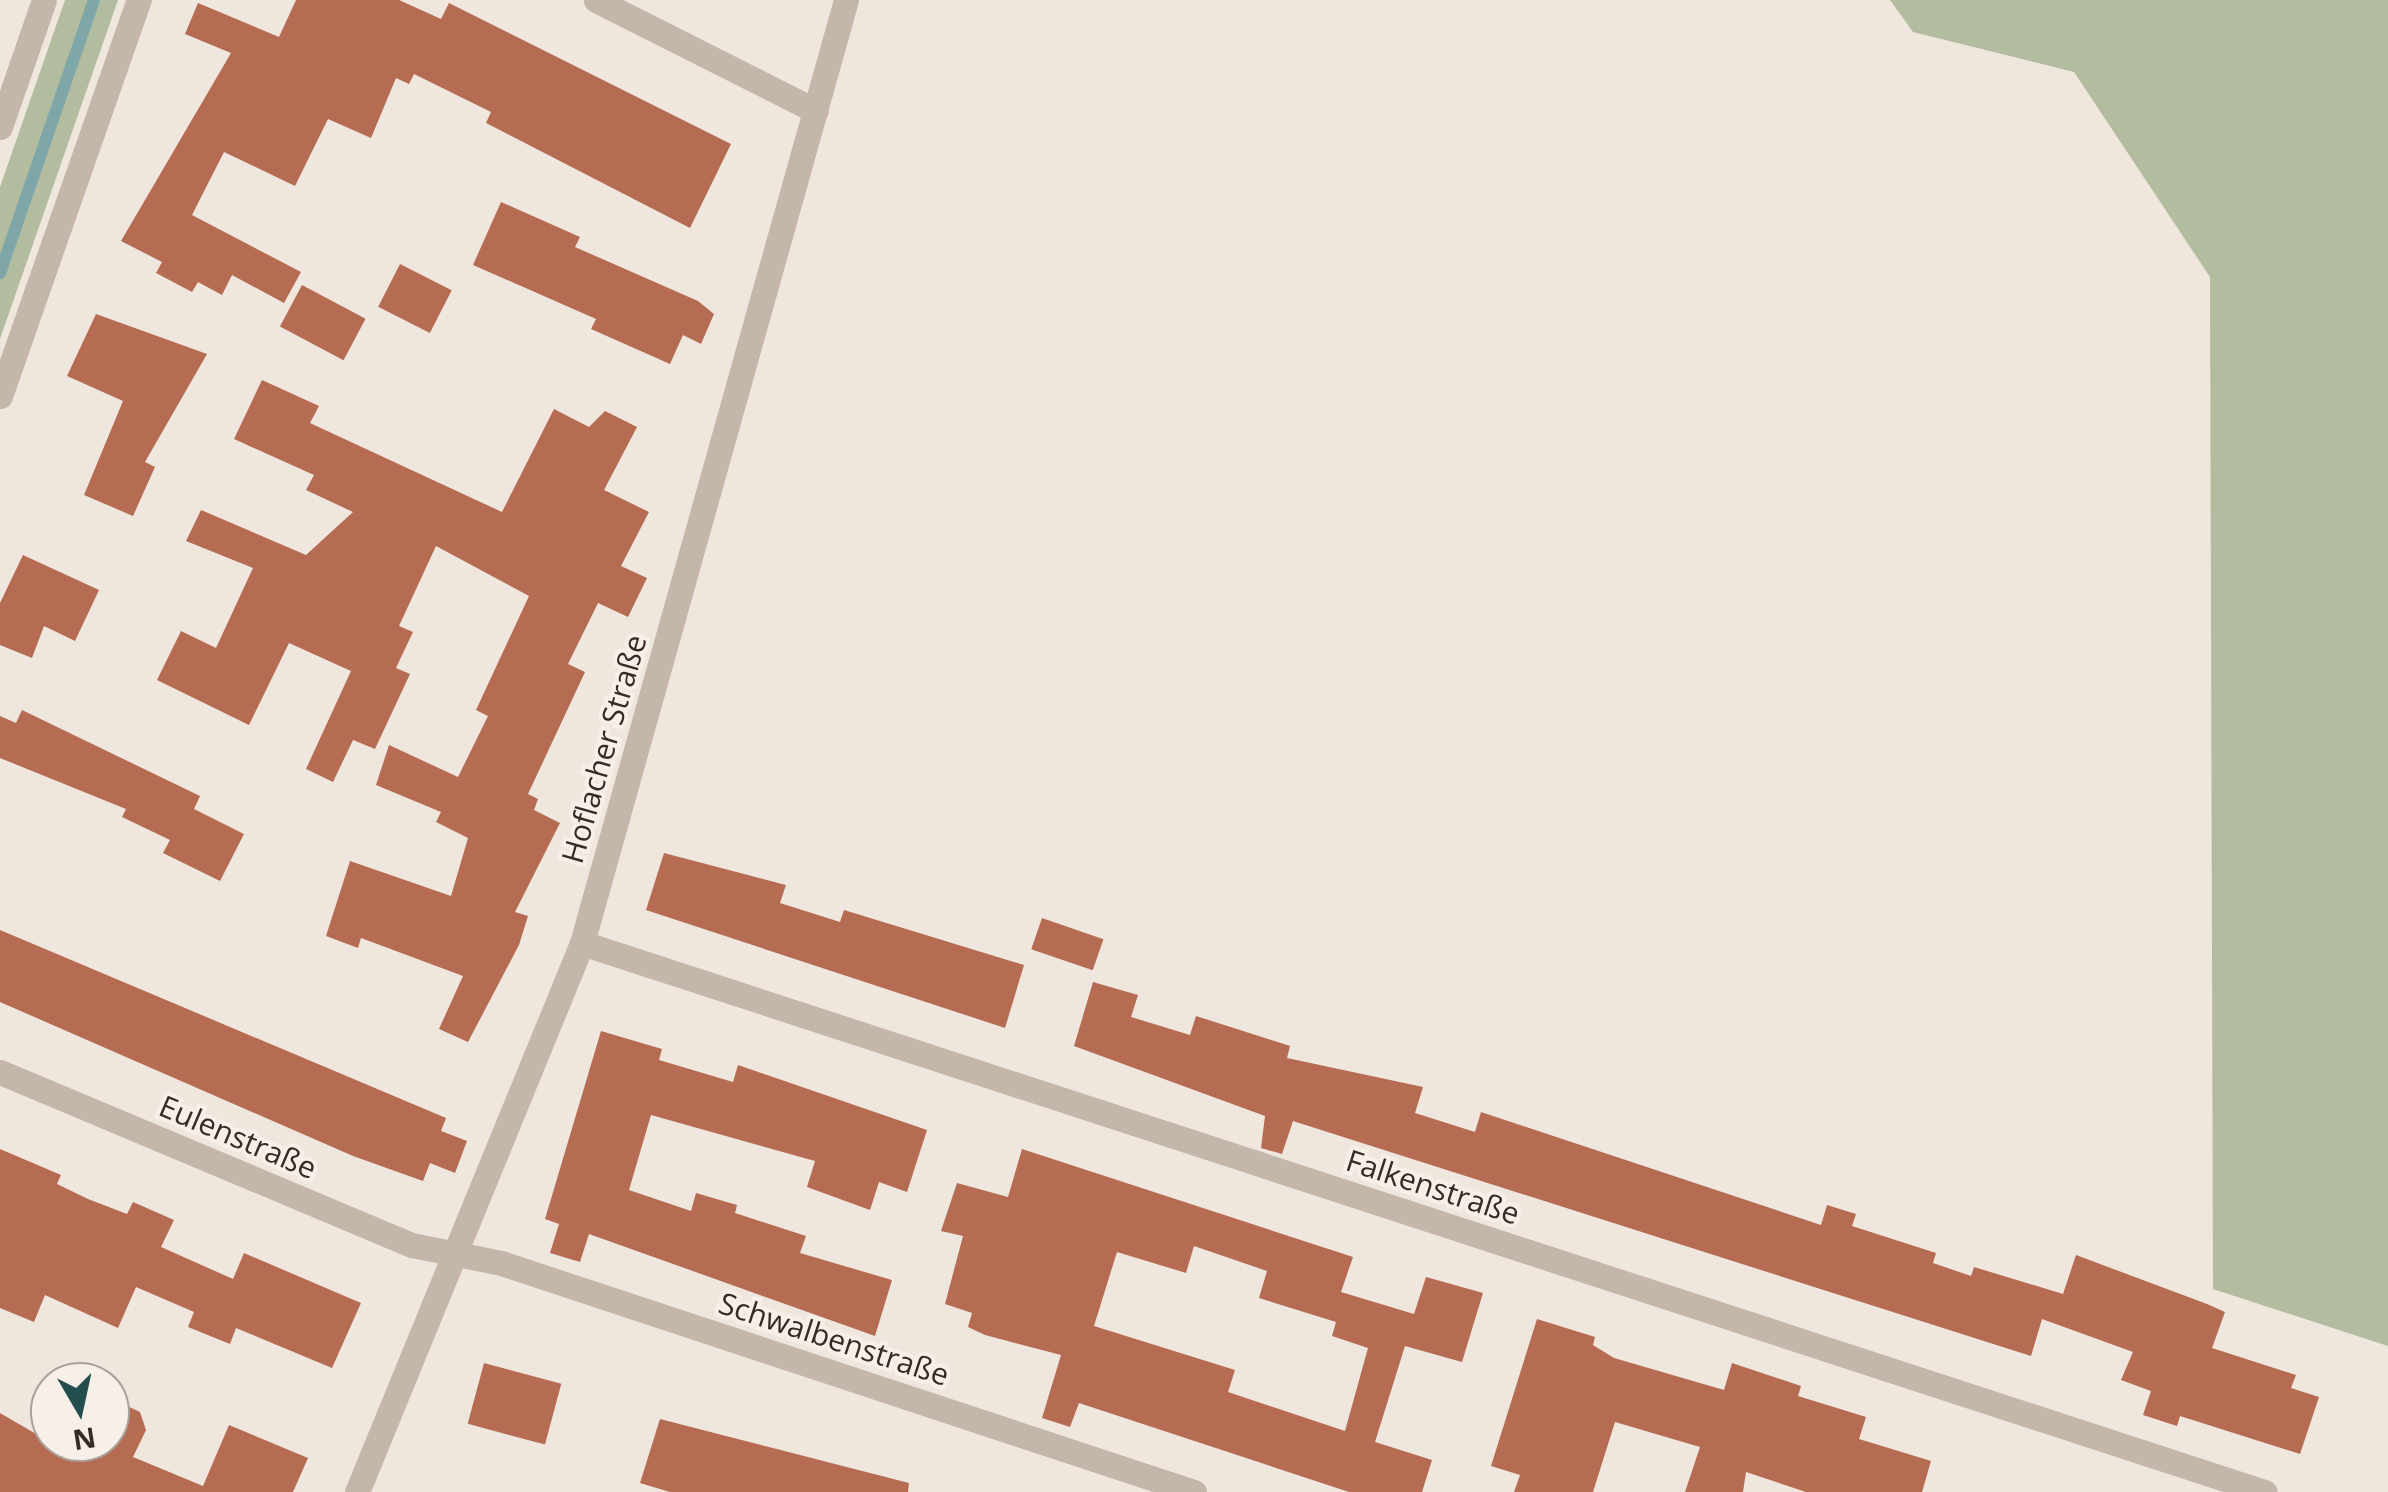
<!DOCTYPE html>
<meta charset="utf-8">
<style>
body{margin:0}
#map{position:relative;width:2388px;height:1492px;overflow:hidden;background:#efe6dd;font-family:"Open Sans",sans-serif}
div>[style]{position:absolute}
.green>*{inset:0;background:#b2bc9f}
.stream>*{height:12px;margin:-6px;padding:0 6px;transform-origin:6px;border-radius:6px;background:#7fa6a8}
.building>*{inset:0;background:#b66b53;transform-origin:0 0}
.street>*{height:25px;margin:-12.5px;padding:0 12.5px;transform-origin:12.5px;border-radius:12.5px;background:#c5b6aa}
span{translate:-50% -50%;white-space:nowrap;text-align:center;line-height:1.15;-webkit-text-stroke:8px #f7f0e8;paint-order:stroke}
.street-label{font-size:30px;color:#342c29}
.north{position:absolute;left:30px;top:1362px;width:100px;height:100px;box-sizing:border-box;background:#f7f0e8;border:2px solid #a9a29c;border-radius:50%;rotate:171deg;font-size:28px;font-weight:700;line-height:40px;text-align:center;color:#342c29}
.north::after{content:'';display:block;margin:auto;width:35px;height:45px;background:#244d50;clip-path:polygon(50% 0,100% 100%,50% 72%,0 100%)}
</style>
<div id="map">
<div class="green">
<i style="clip-path:polygon(65px 0,118px 0,0 339px,0 187px)"></i>
<i style="clip-path:polygon(1890px 0,2388px 0,2388px 1346px,2213px 1289px,2210px 277px,2074px 72px,1913px 32px)"></i>
</div>
<div class="stream">
<i style="left:0;top:273px;width:289px;rotate:-71deg"></i>
</div>
<div class="building">
<i style="clip-path:polygon(296px 0,399px 0,441px 19px,449px 3px,731px 144px,690px 228px,486px 123px,491px 112px,414px 74px,409px 84px,396px 78px,371px 138px,328px 119px,295px 186px,224px 152px,192px 215px,301px 272px,284px 303px,232px 275px,222px 295px,198px 282px,192px 292px,156px 273px,162px 262px,121px 241px,231px 53px,185px 34px,198px 3px,279px 37px)"></i>
<i style="clip-path:polygon(501px 202px,580px 237px,575px 247px,698px 301px,714px 314px,701px 344px,683px 335px,670px 364px,591px 329px,596px 319px,473px 265px)"></i>
<i style="left:400px;top:264px;width:58px;height:48px;rotate:27deg"></i>
<i style="left:302px;top:285px;width:72px;height:47px;rotate:28deg"></i>
<i style="clip-path:polygon(96px 314px,207px 354px,145px 462px,155px 467px,133px 516px,84px 495px,123px 401px,67px 376px)"></i>
<i style="clip-path:polygon(262px 380px,319px 406px,310px 423px,502px 512px,554px 409px,589px 427px,605px 411px,637px 427px,604px 490px,649px 512px,621px 566px,647px 578px,628px 617px,598px 603px,568px 664px,585px 672px,528px 794px,538px 799px,534px 810px,560px 823px,515px 912px,528px 916px,519px 945px,468px 1042px,439px 1029px,463px 976px,361px 938px,358px 948px,326px 936px,350px 861px,451px 896px,468px 838px,436px 822px,441px 812px,376px 785px,389px 745px,458px 777px,488px 716px,476px 710px,529px 596px,436px 546px,399px 626px,413px 632px,396px 668px,410px 674px,375px 749px,353px 740px,333px 782px,306px 769px,351px 671px,289px 643px,249px 725px,157px 680px,181px 631px,216px 648px,253px 568px,186px 541px,201px 510px,306px 555px,353px 512px,306px 490px,314px 475px,234px 439px)"></i>
<i style="clip-path:polygon(23px 555px,99px 590px,75px 641px,44px 626px,32px 658px,0 645px,0 603px)"></i>
<i style="clip-path:polygon(22px 710px,200px 796px,194px 809px,244px 834px,220px 881px,163px 853px,170px 840px,122px 817px,126px 809px,0 758px,0 716px,16px 723px)"></i>
<i style="clip-path:polygon(664px 853px,786px 885px,780px 903px,840px 922px,844px 910px,1024px 965px,1005px 1028px,646px 910px)"></i>
<i style="left:1042px;top:918px;width:65px;height:33px;rotate:19deg"></i>
<i style="clip-path:polygon(0 930px,446px 1118px,441px 1131px,467px 1141px,455px 1173px,430px 1163px,423px 1181px,353px 1156px,0 1002px)"></i>
<i style="clip-path:polygon(1093px 982px,1138px 995px,1131px 1017px,1190px 1035px,1196px 1016px,1290px 1046px,1287px 1058px,1423px 1087px,1415px 1113px,1475px 1132px,1481px 1112px,1821px 1225px,1827px 1205px,1856px 1214px,1852px 1226px,1936px 1253px,1933px 1263px,1971px 1276px,1974px 1267px,2063px 1294px,2076px 1255px,2207px 1304px,2225px 1312px,2212px 1348px,2296px 1375px,2291px 1388px,2319px 1397px,2300px 1454px,2180px 1416px,2177px 1426px,2143px 1415px,2151px 1391px,2121px 1380px,2133px 1352px,2042px 1319px,2031px 1356px,1293px 1121px,1282px 1154px,1261px 1148px,1265px 1116px,1074px 1046px)"></i>
<i style="clip-path:polygon(601px 1031px,662px 1049px,659px 1060px,733px 1082px,738px 1065px,927px 1130px,907px 1192px,879px 1182px,870px 1210px,807px 1187px,815px 1161px,651px 1115px,629px 1190px,691px 1211px,696px 1193px,737px 1205px,735px 1213px,806px 1236px,800px 1253px,892px 1280px,875px 1336px,589px 1234px,580px 1262px,550px 1253px,559px 1224px,545px 1219px)"></i>
<i style="clip-path:polygon(0 1149px,61px 1175px,57px 1184px,88px 1199px,127px 1214px,133px 1202px,174px 1220px,161px 1247px,233px 1279px,244px 1253px,361px 1303px,332px 1368px,236px 1328px,230px 1344px,188px 1327px,194px 1312px,136px 1287px,118px 1328px,45px 1295px,34px 1322px,0 1308px)"></i>
<i style="clip-path:polygon(evenodd,1022px 1149px,1353px 1257px,1341px 1292px,1414px 1314px,1426px 1277px,1483px 1293px,1462px 1362px,1405px 1346px,1375px 1442px,1432px 1460px,1422px 1492px,1349px 1492px,1079px 1403px,1070px 1427px,1042px 1418px,1061px 1355px,985px 1335px,968px 1327px,972px 1313px,945px 1304px,963px 1236px,941px 1231px,957px 1183px,1008px 1197px,1022px 1149px,1194px 1246px,1267px 1271px,1259px 1298px,1336px 1322px,1332px 1336px,1368px 1348px,1345px 1431px,1228px 1392px,1235px 1370px,1094px 1326px,1117px 1252px,1186px 1273px,1194px 1246px)"></i>
<i style="clip-path:polygon(1537px 1319px,1595px 1337px,1593px 1345px,1614px 1358px,1724px 1390px,1732px 1363px,1801px 1386px,1798px 1396px,1866px 1417px,1859px 1439px,1931px 1461px,1922px 1492px,1806px 1492px,1746px 1472px,1743px 1492px,1685px 1492px,1700px 1447px,1615px 1422px,1593px 1492px,1514px 1492px,1520px 1475px,1491px 1466px)"></i>
<i style="left:484px;top:1363px;width:80px;height:63px;rotate:15deg"></i>
<i style="clip-path:polygon(110px 1398px,140px 1412px,146px 1430px,133px 1457px,203px 1486px,229px 1425px,308px 1458px,293px 1492px,0 1492px,0 1413px,50px 1442px,110px 1442px)"></i>
<i style="clip-path:polygon(660px 1419px,909px 1483px,908px 1492px,670px 1492px,640px 1483px)"></i>
</div>
<div class="street">
<i style="left:596px;top:0;width:246px;rotate:26.8deg"></i>
<i style="left:0;top:127px;width:134px;rotate:-70.9deg"></i>
<i style="left:0;top:396px;width:420px;rotate:-70.7deg"></i>
<i style="left:582px;top:943px;width:1770px;rotate:18.07deg"></i>
<i style="left:0;top:1072px;width:447px;rotate:22.8deg"></i>
<i style="left:412px;top:1245px;width:91px;rotate:11.4deg"></i>
<i style="left:501px;top:1263px;width:730px;rotate:18.29deg"></i>
<i style="left:357px;top:1492px;width:593px;rotate:-67.71deg"></i>
<i style="left:582px;top:943px;width:979px;rotate:-74.36deg"></i>
</div>
<div class="street-label">
<span style="left:604px;top:749px;rotate:-74deg">Hoflacher Straße</span>
<span style="left:238px;top:1137px;rotate:23deg">Eulenstraße</span>
<span style="left:1433px;top:1187px;rotate:18deg">Falkenstraße</span>
<span style="left:834px;top:1339px;rotate:18deg">Schwalbenstraße</span>
</div>
<div class="north">N</div>
</div>
